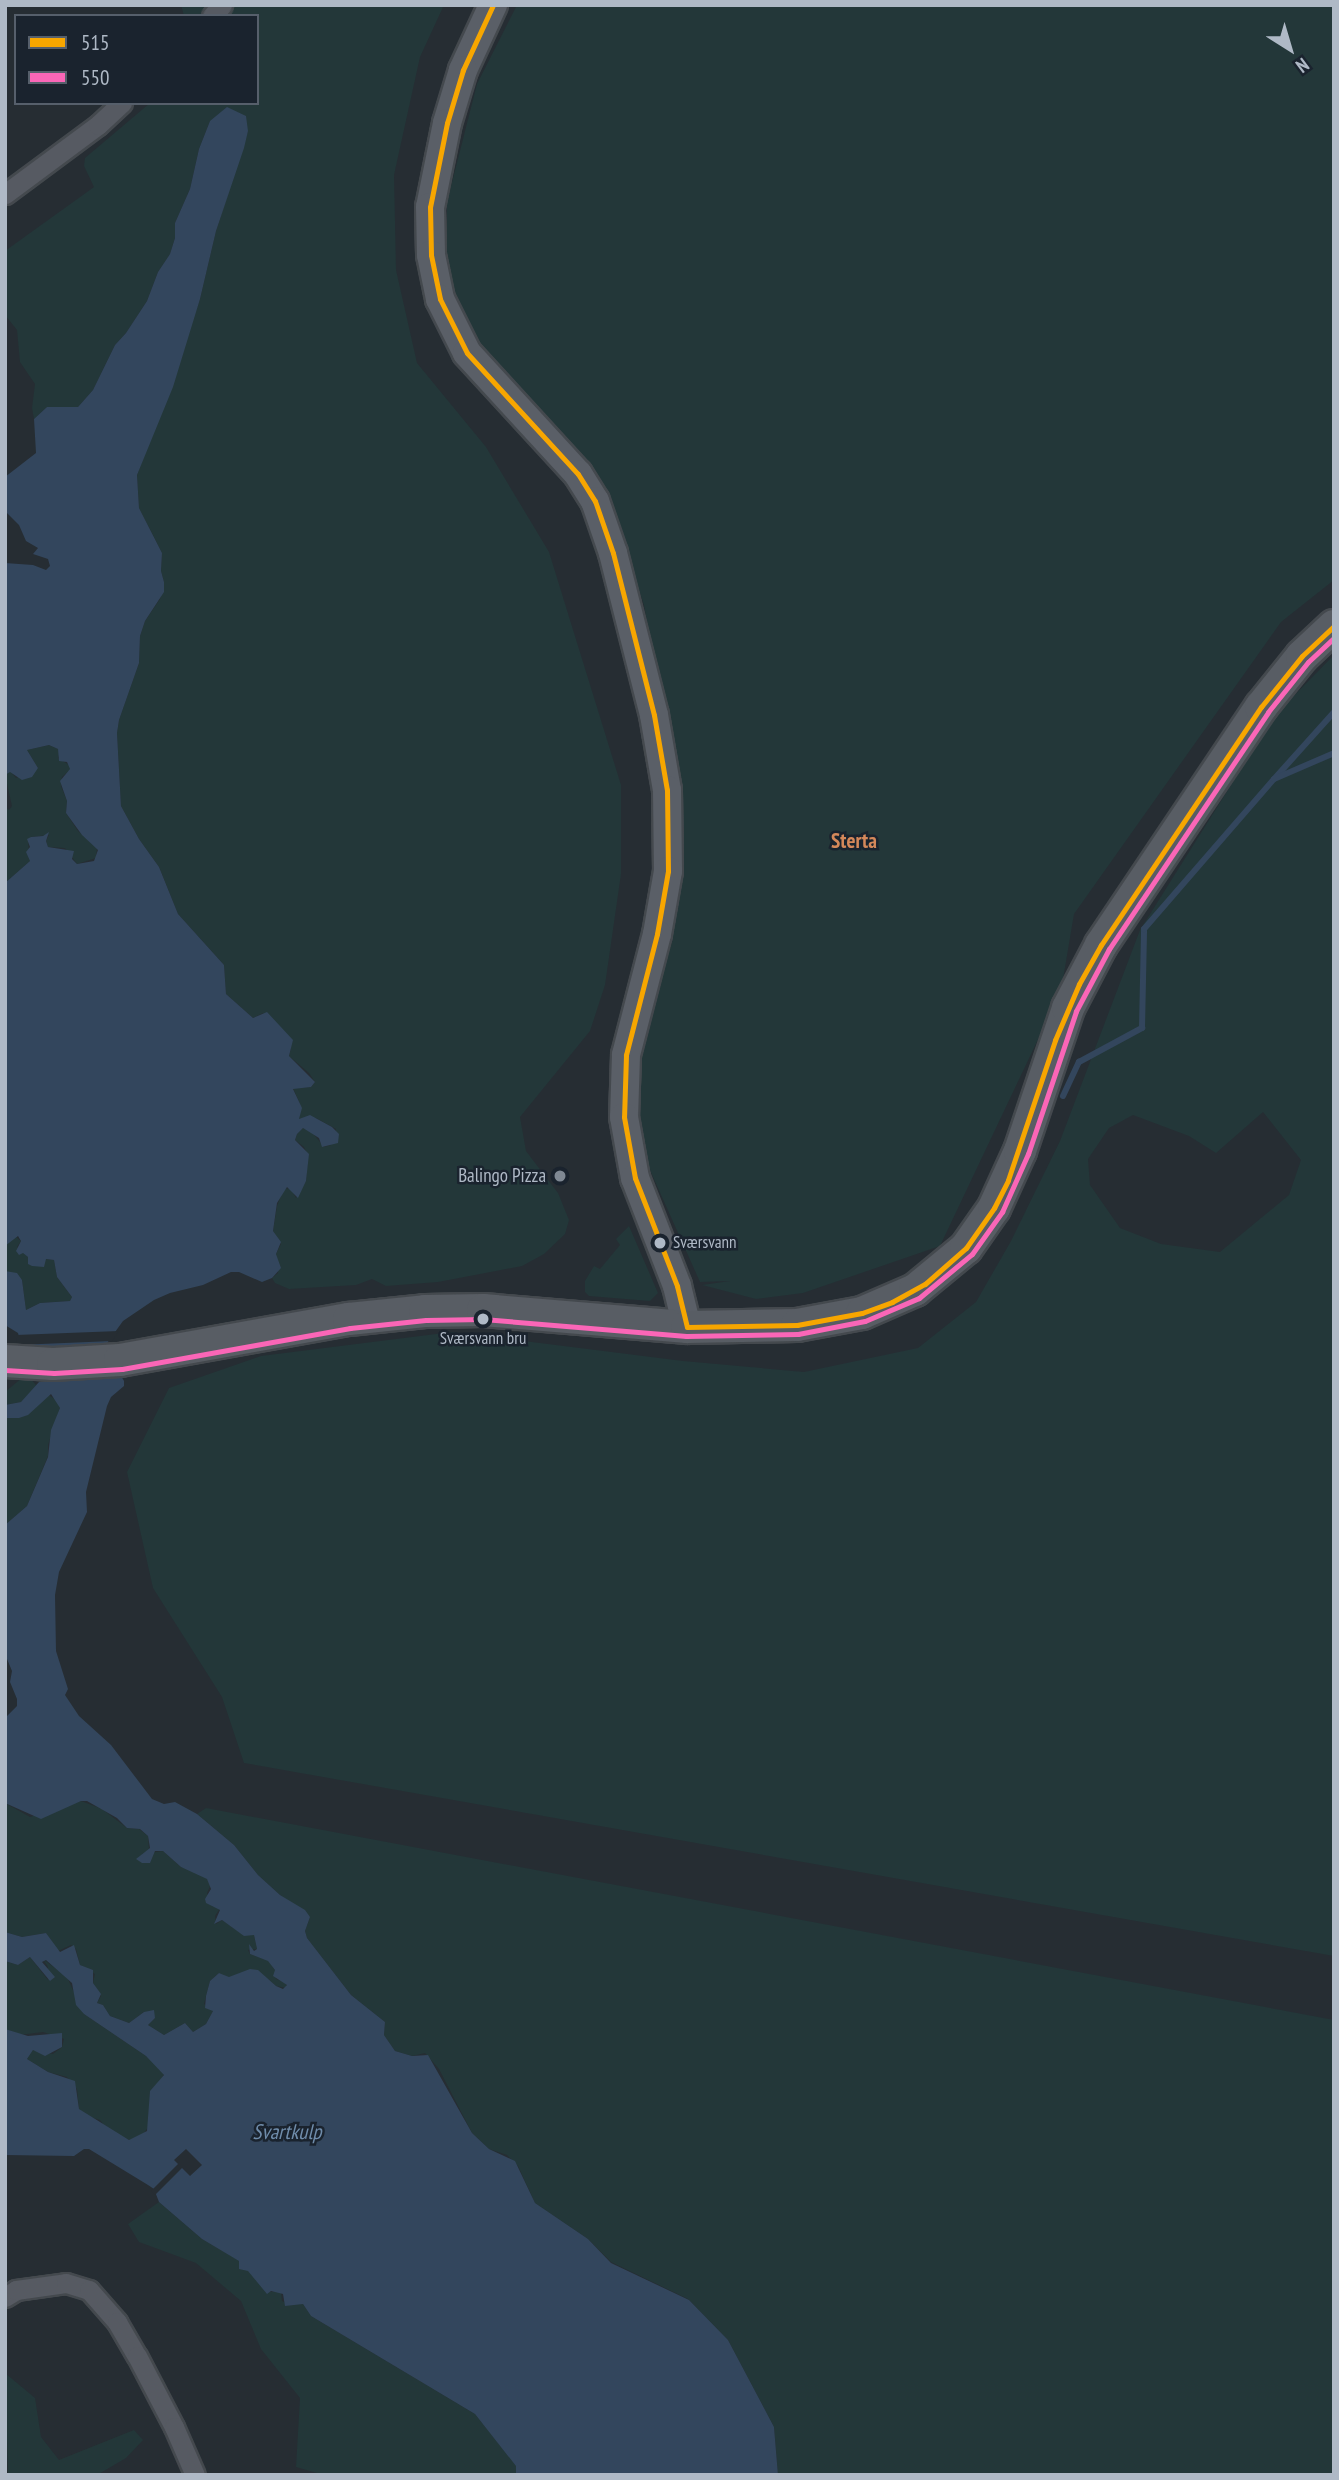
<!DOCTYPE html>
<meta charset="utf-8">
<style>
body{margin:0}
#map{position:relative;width:1339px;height:2480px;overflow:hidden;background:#262d33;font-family:"PT Sans Narrow",sans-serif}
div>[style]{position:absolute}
.green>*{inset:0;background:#233739}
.water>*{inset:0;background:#33465d}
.pier>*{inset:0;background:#262d33}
.stream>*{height:6px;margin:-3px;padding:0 3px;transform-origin:3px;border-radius:3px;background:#33465d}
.roads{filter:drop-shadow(2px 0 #44494e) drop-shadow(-2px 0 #44494e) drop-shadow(0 2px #44494e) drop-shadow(0 -2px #44494e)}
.minor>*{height:19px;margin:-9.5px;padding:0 9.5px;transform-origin:9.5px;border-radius:9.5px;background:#565a62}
.secondary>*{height:28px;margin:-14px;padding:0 14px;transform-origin:14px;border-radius:14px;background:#5a5f67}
.primary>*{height:32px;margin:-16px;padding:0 16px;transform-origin:16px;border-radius:16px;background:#585d64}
.bus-1>*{height:5px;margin:-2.5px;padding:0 2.5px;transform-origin:2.5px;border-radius:2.5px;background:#f7a600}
.bus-2>*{height:5px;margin:-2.5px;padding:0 2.5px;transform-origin:2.5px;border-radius:2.5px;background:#fa66b7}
.dots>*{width:19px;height:19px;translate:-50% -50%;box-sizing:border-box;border:4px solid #1a232e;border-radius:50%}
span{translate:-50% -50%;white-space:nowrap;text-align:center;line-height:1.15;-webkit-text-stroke:5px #1a232e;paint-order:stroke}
.bus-label{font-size:17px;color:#afb9c6}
.left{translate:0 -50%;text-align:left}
.poi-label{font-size:19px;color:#afb9c6}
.right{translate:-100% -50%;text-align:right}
.neighbourhood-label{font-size:21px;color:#d5885a;font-weight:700}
.water-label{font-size:21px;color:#6f8caa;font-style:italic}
.frame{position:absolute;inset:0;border:7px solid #afb9c6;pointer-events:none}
.legend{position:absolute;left:14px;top:14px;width:245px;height:91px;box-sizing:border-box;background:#1a232e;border:2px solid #565f6b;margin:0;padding:9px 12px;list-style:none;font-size:21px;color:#afb9c6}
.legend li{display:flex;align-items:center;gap:14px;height:35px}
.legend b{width:35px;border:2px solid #565f6b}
.north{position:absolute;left:1255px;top:14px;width:70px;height:70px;-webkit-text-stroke:5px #1a232e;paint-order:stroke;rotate:143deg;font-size:19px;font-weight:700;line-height:28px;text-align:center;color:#afb9c6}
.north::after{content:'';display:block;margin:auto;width:24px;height:32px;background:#afb9c6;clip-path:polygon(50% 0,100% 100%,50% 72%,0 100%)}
</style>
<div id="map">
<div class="green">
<i style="clip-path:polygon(181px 5px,444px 5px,420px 57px,394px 175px,396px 270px,417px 363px,486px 447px,549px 552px,621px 785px,621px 874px,605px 985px,590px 1031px,520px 1117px,526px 1151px,558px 1193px,569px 1220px,565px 1234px,544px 1254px,522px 1266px,438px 1282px,386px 1286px,372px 1279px,356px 1285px,289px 1289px,275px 1283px,272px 1278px,278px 1273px,276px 1254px,281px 1244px,273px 1231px,277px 1206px,284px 1188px,291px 1189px,296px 1198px,306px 1181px,308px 1156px,304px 1147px,295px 1140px,297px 1134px,303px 1128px,311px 1131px,324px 1147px,331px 1145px,336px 1129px,316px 1118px,299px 1119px,300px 1104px,293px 1088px,311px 1087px,315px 1082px,309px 1073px,289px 1056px,291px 1049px,263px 1013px,253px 1018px,226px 994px,224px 965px,178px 914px,159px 867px,139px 839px,121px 806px,117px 733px,119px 720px,139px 663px,140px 636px,145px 621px,160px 599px,164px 582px,161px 571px,162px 553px,139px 508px,137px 475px,200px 299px,216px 231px,248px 131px,210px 121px,199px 149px,190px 189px,175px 223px,175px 238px,170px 254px,158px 272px,147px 301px,126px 333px,115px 345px,93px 390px,78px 407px,47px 407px,34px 419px,32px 408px,35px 384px,20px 362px,17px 330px,5px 315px,5px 251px,94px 187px,84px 166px,85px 158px,150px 103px,257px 103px,257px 16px,184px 16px)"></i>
<i style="clip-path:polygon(517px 5px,1334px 5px,1334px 580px,1281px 622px,1074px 914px,1061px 991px,940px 1246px,803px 1293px,756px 1299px,702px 1285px,730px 1281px,700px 1282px,641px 1150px,638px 1049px,672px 942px,684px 829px,644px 605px,607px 495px,488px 361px,464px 324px,447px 271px,447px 202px,477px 84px)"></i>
<i style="clip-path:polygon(evenodd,1334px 655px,1334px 1956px,244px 1763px,222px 1697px,153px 1588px,127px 1472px,169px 1388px,261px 1356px,452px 1332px,683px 1361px,804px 1372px,918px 1348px,976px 1302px,1011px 1241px,1060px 1141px,1140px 930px,1275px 715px,1334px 655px,1263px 1112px,1301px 1160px,1289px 1195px,1220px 1252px,1161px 1244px,1120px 1228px,1090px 1185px,1088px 1159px,1109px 1128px,1133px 1115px,1189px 1136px,1216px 1153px,1263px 1112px)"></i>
<i style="clip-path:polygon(49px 745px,58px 749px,60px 752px,58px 758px,69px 765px,71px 769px,62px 777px,61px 786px,67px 801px,66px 813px,78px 831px,97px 848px,96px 858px,77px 864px,65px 848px,48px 847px,46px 841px,49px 835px,31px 837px,28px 841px,30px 861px,5px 883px,5px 807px,9px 810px,12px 806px,5px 775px,10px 771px,16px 778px,38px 768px,27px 750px)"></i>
<i style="clip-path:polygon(629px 1226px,658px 1293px,650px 1301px,589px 1296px,585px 1292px,585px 1281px,594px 1266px,600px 1269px,620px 1245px,616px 1239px)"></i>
<i style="clip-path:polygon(15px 1236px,21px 1241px,17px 1247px,28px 1257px,54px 1260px,57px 1277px,72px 1297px,70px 1301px,40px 1303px,26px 1310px,22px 1280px,5px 1271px,5px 1246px)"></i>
<i style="clip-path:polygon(23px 1377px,29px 1377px,36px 1385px,32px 1395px,21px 1402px,5px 1405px,5px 1392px)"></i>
<i style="clip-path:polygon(47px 1394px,58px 1401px,60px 1408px,48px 1445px,48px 1456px,27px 1506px,5px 1525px,5px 1418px,27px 1415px)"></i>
<i style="clip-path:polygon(81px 1801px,102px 1809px,127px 1828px,139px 1829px,148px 1836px,149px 1850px,142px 1854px,163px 1851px,181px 1867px,198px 1872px,207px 1879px,211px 1884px,207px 1893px,212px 1906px,220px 1908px,215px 1916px,216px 1924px,222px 1920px,241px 1933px,254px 1935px,257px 1949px,248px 1950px,250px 1954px,268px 1960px,275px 1970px,276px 1979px,286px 1983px,286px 1988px,276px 1986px,268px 1979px,228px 1977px,219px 1973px,210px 1981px,206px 1996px,204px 2004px,213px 2011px,206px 2024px,193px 2032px,185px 2023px,164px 2035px,148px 2025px,155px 2018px,144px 2012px,129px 2023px,110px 2016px,103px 2005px,97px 2003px,101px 1996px,93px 1983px,95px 1974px,80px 1965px,76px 1949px,71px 1945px,58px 1951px,46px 1933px,22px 1937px,5px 1932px,5px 1803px,30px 1817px)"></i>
<i style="clip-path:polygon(206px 1808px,1334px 2020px,1334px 2475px,778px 2475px,774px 2427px,728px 2340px,688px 2299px,611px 2262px,588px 2239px,535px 2203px,518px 2166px,507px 2155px,489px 2149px,472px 2133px,439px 2069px,425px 2053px,412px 2056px,395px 2051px,384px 2035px,385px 2022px,351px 1995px,307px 1938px,305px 1931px,310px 1917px,280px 1895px,258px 1875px,234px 1845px,197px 1814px)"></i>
<i style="clip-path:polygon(30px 1957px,48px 1980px,48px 1967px,43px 1959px,67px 1977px,84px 2014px,146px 2056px,164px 2072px,162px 2080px,150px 2091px,149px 2126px,141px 2137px,129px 2140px,106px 2128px,100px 2120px,86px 2116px,79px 2109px,77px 2089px,67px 2077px,48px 2072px,27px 2059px,33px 2050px,53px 2054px,62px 2047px,64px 2039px,43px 2032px,19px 2035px,5px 2029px,5px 1961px,18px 1965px)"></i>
<i style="clip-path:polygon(159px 2202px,202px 2239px,240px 2261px,269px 2292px,281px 2292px,282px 2301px,288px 2304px,303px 2304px,311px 2316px,475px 2414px,517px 2466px,516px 2475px,324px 2475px,296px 2467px,300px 2398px,261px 2349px,241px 2301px,196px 2263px,139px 2242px,128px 2224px)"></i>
<i style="clip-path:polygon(5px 2373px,35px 2398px,41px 2437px,59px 2460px,134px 2430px,143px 2440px,126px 2458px,97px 2475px,8px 2475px)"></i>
</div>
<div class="water">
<i style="clip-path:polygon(227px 107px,246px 116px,248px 131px,244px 148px,216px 231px,200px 299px,173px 387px,137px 475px,139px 508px,162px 553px,161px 571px,164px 582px,164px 592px,145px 621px,140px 636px,139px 663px,119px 720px,117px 733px,121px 806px,139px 839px,159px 867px,178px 914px,224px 965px,226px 994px,253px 1018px,267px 1012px,293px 1040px,289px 1056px,315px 1082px,311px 1087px,293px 1089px,302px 1108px,299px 1119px,310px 1115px,332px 1127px,339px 1134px,338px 1143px,322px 1147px,319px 1138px,303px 1128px,297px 1134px,295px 1140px,309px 1154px,306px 1181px,298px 1198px,287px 1187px,277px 1203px,273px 1231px,281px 1242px,276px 1254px,281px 1268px,272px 1278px,262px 1282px,239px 1272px,231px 1272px,203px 1285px,170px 1293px,154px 1300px,123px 1321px,105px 1346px,124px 1381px,124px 1386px,111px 1397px,107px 1406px,86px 1492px,87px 1512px,59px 1572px,55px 1595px,56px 1651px,68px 1689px,65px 1695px,79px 1716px,111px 1745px,152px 1799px,164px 1804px,175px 1802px,197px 1814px,234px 1845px,258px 1875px,280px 1895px,305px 1910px,310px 1917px,305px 1931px,307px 1938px,351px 1995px,385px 2022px,384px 2035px,395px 2051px,412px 2056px,428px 2055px,472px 2133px,489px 2149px,515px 2161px,535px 2203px,588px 2239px,611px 2263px,689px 2300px,728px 2340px,774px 2427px,778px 2475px,516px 2475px,516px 2466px,475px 2414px,311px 2316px,303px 2304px,285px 2306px,283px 2294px,271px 2291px,267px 2294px,248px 2271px,239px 2269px,239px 2261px,202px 2239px,159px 2202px,154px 2189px,148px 2185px,89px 2149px,84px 2149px,74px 2156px,5px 2155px,5px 2029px,28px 2036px,62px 2033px,62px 2047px,45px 2056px,33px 2050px,27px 2059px,48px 2072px,75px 2081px,79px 2109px,129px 2140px,147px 2131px,150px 2091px,164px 2075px,146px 2056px,84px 2014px,76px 2005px,72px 1983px,46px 1960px,42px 1962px,55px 1977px,50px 1981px,30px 1957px,18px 1965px,5px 1961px,5px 1932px,22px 1937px,46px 1933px,60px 1952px,74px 1945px,80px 1965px,93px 1970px,93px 1983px,101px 1994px,97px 2003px,103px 2005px,110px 2016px,129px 2023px,144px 2012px,154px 2010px,155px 2018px,148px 2025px,164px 2035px,185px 2023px,193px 2032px,206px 2024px,213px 2011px,205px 2008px,206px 1996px,210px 1981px,219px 1973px,229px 1977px,250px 1969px,258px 1970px,276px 1986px,283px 1989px,287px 1985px,273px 1976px,275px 1970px,268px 1961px,250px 1954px,249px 1944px,254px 1951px,257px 1949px,254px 1935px,244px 1936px,222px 1920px,214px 1924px,220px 1910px,206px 1903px,205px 1899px,211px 1889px,207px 1879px,181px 1867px,163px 1851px,155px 1851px,150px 1863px,142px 1863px,136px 1859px,150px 1848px,148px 1836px,140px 1829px,127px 1828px,117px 1818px,87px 1801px,81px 1801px,41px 1819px,5px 1803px,5px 1718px,17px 1706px,17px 1699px,10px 1682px,12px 1671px,7px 1659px,5px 1525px,27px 1506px,48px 1457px,51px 1430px,60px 1408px,51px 1394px,28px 1415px,19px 1418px,5px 1418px,5px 1405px,21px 1402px,39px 1382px,63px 1381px,84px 1375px,86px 1347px,26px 1348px,21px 1345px,18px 1333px,5px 1325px,5px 1271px,17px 1273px,22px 1280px,26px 1310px,40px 1303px,70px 1301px,72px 1297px,57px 1277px,54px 1260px,46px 1259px,44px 1267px,32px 1266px,28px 1264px,28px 1257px,23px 1253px,19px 1255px,16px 1251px,21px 1241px,18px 1236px,5px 1246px,5px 883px,30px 861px,26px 852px,30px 847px,27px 839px,31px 837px,43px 836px,49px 832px,46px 841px,48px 847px,74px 851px,72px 859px,77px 864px,94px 861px,98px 850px,82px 835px,66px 813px,67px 801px,60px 781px,70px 769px,67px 762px,59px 761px,58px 749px,49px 745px,27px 750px,38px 768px,32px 777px,22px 780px,10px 772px,5px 775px,5px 563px,33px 565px,46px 570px,50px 566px,48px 559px,33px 554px,38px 548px,26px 541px,19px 525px,5px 511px,5px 477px,36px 453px,34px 419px,47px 407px,78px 407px,93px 390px,115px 345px,126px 333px,147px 301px,158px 272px,170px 254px,175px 238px,175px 223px,190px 189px,199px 149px,210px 121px)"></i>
</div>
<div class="pier">
<i style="clip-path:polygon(119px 1331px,112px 1341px,17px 1345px,16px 1338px,16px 1335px)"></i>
<i style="clip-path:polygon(186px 2149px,202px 2165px,190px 2176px,182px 2168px,155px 2195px,151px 2191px,178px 2164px,174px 2160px)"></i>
</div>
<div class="stream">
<i style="left:1275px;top:778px;width:89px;rotate:-48.2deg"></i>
<i style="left:1063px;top:1096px;width:38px;rotate:-65deg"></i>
<i style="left:1079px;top:1062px;width:72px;rotate:-28.4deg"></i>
<i style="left:1142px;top:1028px;width:99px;rotate:-88.8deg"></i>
<i style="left:1144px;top:929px;width:198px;rotate:-49.1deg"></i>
<i style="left:1274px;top:779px;width:65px;rotate:-23.4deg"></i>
</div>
<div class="roads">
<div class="minor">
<i style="left:212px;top:16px;width:15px;rotate:-48deg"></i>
<i style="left:5px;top:194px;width:116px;rotate:-36.6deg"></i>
<i style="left:98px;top:125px;width:33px;rotate:-43deg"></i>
<i style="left:5px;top:2297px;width:13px;rotate:-32deg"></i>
<i style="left:16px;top:2290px;width:50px;rotate:-8deg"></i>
<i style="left:66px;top:2283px;width:24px;rotate:17deg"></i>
<i style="left:89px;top:2290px;width:43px;rotate:48.8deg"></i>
<i style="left:117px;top:2322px;width:39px;rotate:60deg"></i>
<i style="left:137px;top:2356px;width:80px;rotate:62.5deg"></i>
<i style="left:174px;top:2427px;width:52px;rotate:66.4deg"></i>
</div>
<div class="secondary">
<i style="left:493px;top:5px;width:72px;rotate:114.8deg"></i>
<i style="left:463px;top:70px;width:55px;rotate:106.8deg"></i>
<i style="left:447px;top:123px;width:86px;rotate:101.4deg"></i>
<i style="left:430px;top:207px;width:48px;rotate:88.8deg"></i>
<i style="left:431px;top:255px;width:45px;rotate:78.4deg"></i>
<i style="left:440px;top:299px;width:60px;rotate:63.4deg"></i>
<i style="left:467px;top:353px;width:164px;rotate:47.5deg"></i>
<i style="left:578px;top:474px;width:32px;rotate:58deg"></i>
<i style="left:595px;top:501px;width:55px;rotate:70.9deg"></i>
<i style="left:613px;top:553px;width:167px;rotate:75.8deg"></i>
<i style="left:654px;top:715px;width:76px;rotate:80.2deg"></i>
<i style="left:667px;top:790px;width:81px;rotate:89.3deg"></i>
<i style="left:668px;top:871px;width:64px;rotate:99.9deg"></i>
<i style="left:657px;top:934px;width:125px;rotate:104.4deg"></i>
<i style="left:626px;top:1055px;width:62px;rotate:91.8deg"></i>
<i style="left:624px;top:1117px;width:62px;rotate:79.8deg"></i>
<i style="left:635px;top:1178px;width:116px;rotate:68.7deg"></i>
<i style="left:677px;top:1286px;width:42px;rotate:76.3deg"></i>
</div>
<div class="primary">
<i style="left:5px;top:1361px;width:48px;rotate:3.6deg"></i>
<i style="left:53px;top:1364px;width:67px;rotate:-3.4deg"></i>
<i style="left:120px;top:1360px;width:233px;rotate:-10.2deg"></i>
<i style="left:349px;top:1319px;width:76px;rotate:-6deg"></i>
<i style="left:425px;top:1311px;width:58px;rotate:-1deg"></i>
<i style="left:483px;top:1310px;width:205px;rotate:4.8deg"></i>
<i style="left:687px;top:1327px;width:110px;rotate:-1deg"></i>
<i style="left:797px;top:1325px;width:66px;rotate:-10.5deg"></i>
<i style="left:862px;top:1313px;width:58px;rotate:-23.5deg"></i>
<i style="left:915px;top:1290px;width:66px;rotate:-39.5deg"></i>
<i style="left:966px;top:1248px;width:49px;rotate:-55deg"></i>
<i style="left:994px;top:1208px;width:63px;rotate:-65.5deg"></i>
<i style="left:1020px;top:1151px;width:151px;rotate:-71.4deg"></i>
<i style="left:1068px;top:1008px;width:71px;rotate:-62.4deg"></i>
<i style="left:1101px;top:945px;width:287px;rotate:-56.1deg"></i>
<i style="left:1261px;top:707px;width:65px;rotate:-51.2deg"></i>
<i style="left:1302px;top:656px;width:44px;rotate:-43.2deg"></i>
</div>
</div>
<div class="bus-1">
<i style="left:493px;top:5px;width:72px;rotate:114.8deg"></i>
<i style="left:463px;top:70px;width:55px;rotate:106.8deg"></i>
<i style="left:447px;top:123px;width:86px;rotate:101.4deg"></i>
<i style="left:430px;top:207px;width:48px;rotate:88.8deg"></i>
<i style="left:431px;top:255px;width:45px;rotate:78.4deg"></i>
<i style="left:440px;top:299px;width:60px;rotate:63.4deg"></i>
<i style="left:467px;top:353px;width:164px;rotate:47.5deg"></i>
<i style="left:578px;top:474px;width:32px;rotate:58deg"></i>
<i style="left:595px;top:501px;width:55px;rotate:70.9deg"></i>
<i style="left:613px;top:553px;width:167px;rotate:75.8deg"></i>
<i style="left:654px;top:715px;width:76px;rotate:80.2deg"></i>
<i style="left:667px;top:790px;width:81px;rotate:89.3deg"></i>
<i style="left:668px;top:871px;width:64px;rotate:99.9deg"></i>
<i style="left:657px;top:934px;width:125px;rotate:104.4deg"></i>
<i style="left:626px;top:1055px;width:62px;rotate:91.8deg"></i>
<i style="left:624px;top:1117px;width:62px;rotate:79.8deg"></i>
<i style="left:635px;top:1178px;width:116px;rotate:68.7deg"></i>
<i style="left:677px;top:1286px;width:42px;rotate:76.3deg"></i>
<i style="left:687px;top:1327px;width:110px;rotate:-1deg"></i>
<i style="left:797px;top:1325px;width:66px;rotate:-10.5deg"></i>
<i style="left:862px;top:1313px;width:32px;rotate:-20deg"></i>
<i style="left:892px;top:1302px;width:38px;rotate:-29deg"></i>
<i style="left:925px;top:1284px;width:55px;rotate:-41.3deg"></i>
<i style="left:966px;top:1248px;width:49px;rotate:-55deg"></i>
<i style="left:994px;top:1208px;width:31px;rotate:-63deg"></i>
<i style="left:1008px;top:1180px;width:148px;rotate:-71.4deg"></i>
<i style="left:1055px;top:1040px;width:61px;rotate:-66.8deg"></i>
<i style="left:1079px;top:984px;width:45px;rotate:-60.6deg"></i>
<i style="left:1101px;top:945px;width:287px;rotate:-56.1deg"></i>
<i style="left:1261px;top:707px;width:65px;rotate:-51.2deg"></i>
<i style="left:1302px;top:656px;width:44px;rotate:-43.2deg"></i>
</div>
<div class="bus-2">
<i style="left:5px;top:1370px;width:49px;rotate:3.5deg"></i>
<i style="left:54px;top:1373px;width:68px;rotate:-3.4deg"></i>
<i style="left:122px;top:1369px;width:232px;rotate:-10.2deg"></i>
<i style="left:350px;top:1328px;width:76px;rotate:-6deg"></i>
<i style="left:426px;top:1320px;width:57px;rotate:-1deg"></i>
<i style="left:483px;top:1319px;width:204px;rotate:4.8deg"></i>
<i style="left:686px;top:1336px;width:112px;rotate:-1deg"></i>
<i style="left:798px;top:1334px;width:68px;rotate:-11deg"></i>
<i style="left:865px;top:1321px;width:59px;rotate:-23.1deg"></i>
<i style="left:919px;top:1298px;width:69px;rotate:-39.7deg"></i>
<i style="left:972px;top:1254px;width:52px;rotate:-54.5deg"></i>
<i style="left:1002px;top:1212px;width:64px;rotate:-65.9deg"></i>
<i style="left:1028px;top:1154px;width:151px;rotate:-71.4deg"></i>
<i style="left:1076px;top:1011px;width:70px;rotate:-62deg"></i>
<i style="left:1109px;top:949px;width:285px;rotate:-56.1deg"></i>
<i style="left:1268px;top:712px;width:64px;rotate:-51.3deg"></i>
<i style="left:1308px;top:662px;width:35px;rotate:-43deg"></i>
</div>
<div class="dots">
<i style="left:560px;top:1176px;background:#7f8893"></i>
<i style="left:660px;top:1243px;background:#afb9c6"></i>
<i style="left:483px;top:1319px;background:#afb9c6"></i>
</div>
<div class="bus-label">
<span class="left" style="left:673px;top:1243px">Sværsvann</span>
<span style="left:483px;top:1339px">Sværsvann bru</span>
</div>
<div class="poi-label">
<span class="right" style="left:546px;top:1176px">Balingo Pizza</span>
</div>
<div class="neighbourhood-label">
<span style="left:854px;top:841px">Sterta</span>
</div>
<div class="water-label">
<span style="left:287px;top:2132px">Svartkulp</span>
</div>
<div class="frame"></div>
<ul class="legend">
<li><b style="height:9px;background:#f7a600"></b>515</li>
<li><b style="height:9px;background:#fa66b7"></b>550</li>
</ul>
<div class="north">N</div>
</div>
